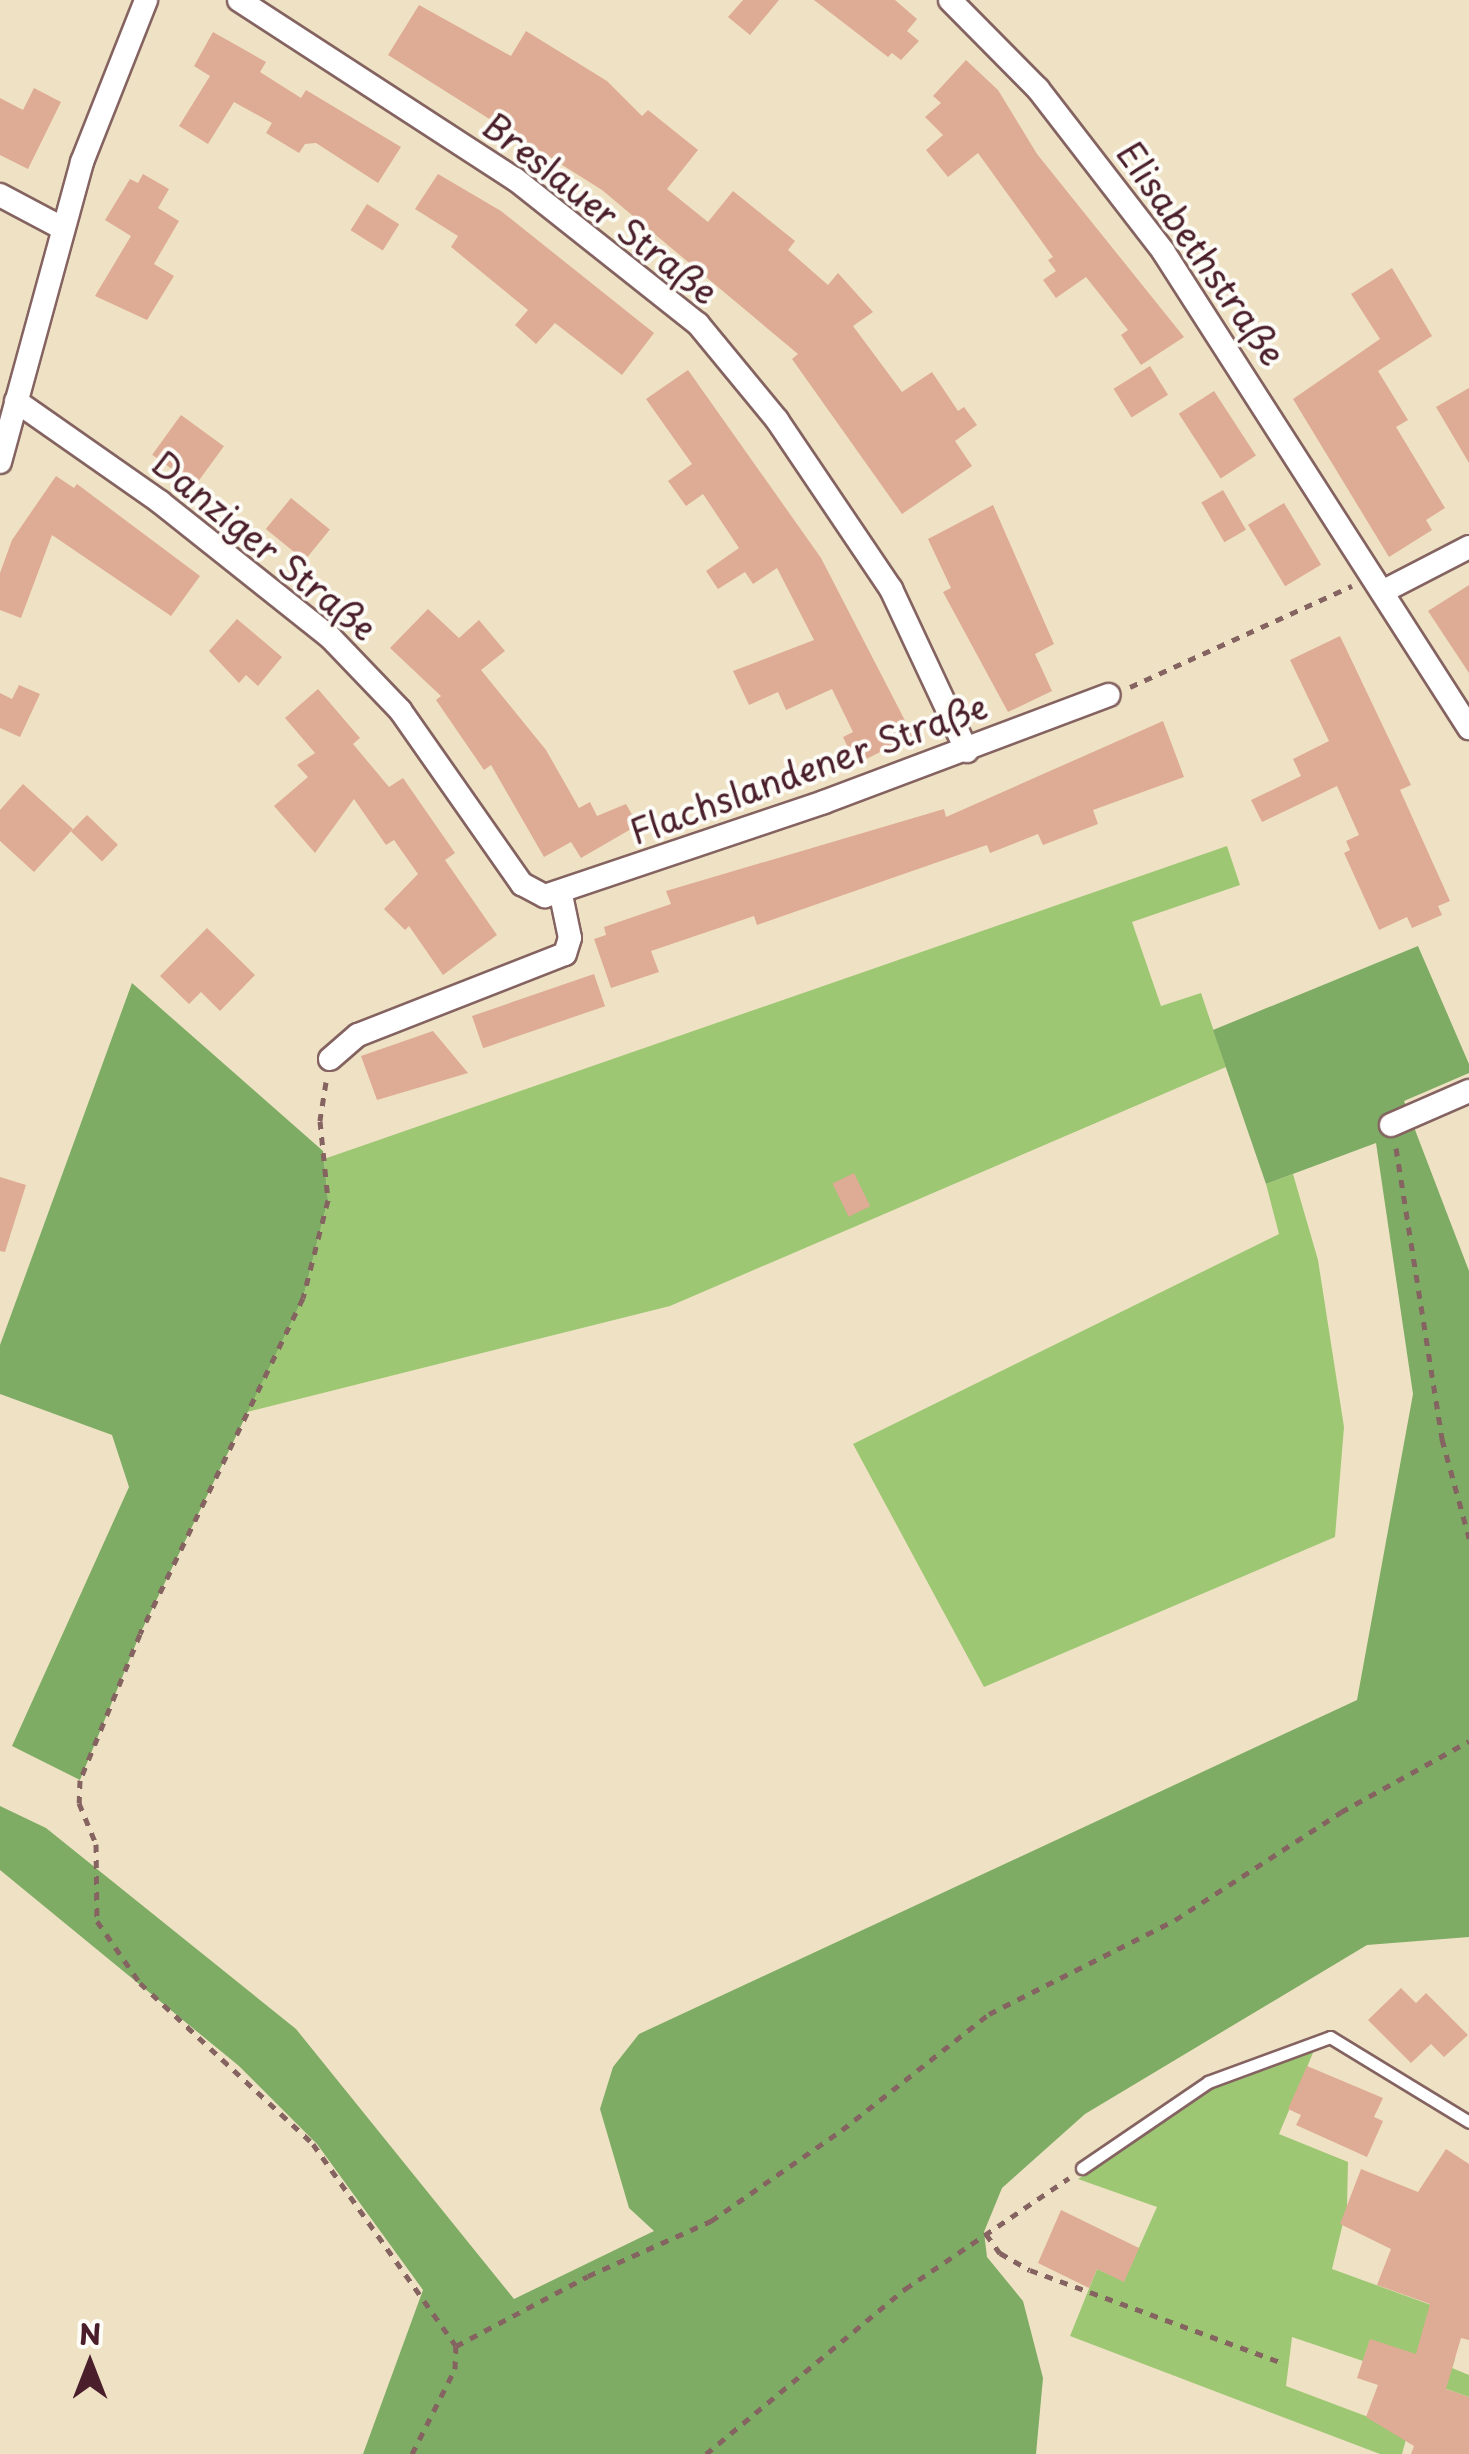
<!DOCTYPE html>
<meta charset="utf-8">
<style>
body{margin:0}
#map{position:relative;width:1469px;height:2454px;overflow:hidden;background:#efe2c4;font-family:"Playpen Sans",sans-serif}
div>[style]{position:absolute}
.green>*{inset:0;background:#9dc773}
.forest>*{inset:0;background:#7eac65}
.building>*{inset:0;background:#deab94;transform-origin:0 0}
.path>*{height:5px;margin-top:-2.5px;transform-origin:0;background:repeating-linear-gradient(90deg,#846361 0 8px,transparent 0 16px)}
.roads{filter:drop-shadow(2px 0 #846361) drop-shadow(-2px 0 #846361) drop-shadow(0 2px #846361) drop-shadow(0 -2px #846361)}
.lane>*{height:11px;margin:-5.5px;padding:0 5.5px;transform-origin:5.5px;border-radius:5.5px;background:#fff}
.street>*{height:22px;margin:-11px;padding:0 11px;transform-origin:11px;border-radius:11px;background:#fff}
span{translate:-50% -50%;white-space:nowrap;text-align:center;line-height:1.15;-webkit-text-stroke:8px #fdfcf7;paint-order:stroke}
.street-label{font-size:35px;color:#4a1f2b}
.north{position:absolute;left:40px;top:2314px;width:100px;height:100px;-webkit-text-stroke:8px #fdfcf7;paint-order:stroke;rotate:0deg;font-size:28px;font-weight:700;line-height:40px;text-align:center;color:#4a1f2b}
.north::after{content:'';display:block;margin:auto;width:35px;height:45px;background:#4a1f2b;clip-path:polygon(50% 0,100% 100%,50% 72%,0 100%)}
</style>
<div id="map">
<div class="green">
<i style="clip-path:polygon(1227px 846px,1240px 885px,1132px 922px,1161px 1006px,1201px 993px,1226px 1067px,670px 1306px,247px 1412px,303px 1298px,328px 1200px,324px 1159px)"></i>
<i style="clip-path:polygon(1293px 1174px,1318px 1260px,1344px 1427px,1335px 1537px,984px 1687px,853px 1444px,1279px 1234px,1266px 1184px)"></i>
<i style="clip-path:polygon(1315px 2048px,1279px 2134px,1348px 2162px,1347px 2206px,1332px 2269px,1431px 2305px,1418px 2348px,1455px 2359px,1452px 2368px,1469px 2375px,1469px 2397px,1375px 2364px,1381px 2343px,1370px 2340px,1363px 2361px,1292px 2337px,1286px 2386px,1408px 2432px,1402px 2454px,1380px 2454px,1070px 2336px,1097px 2269px,1124px 2281px,1157px 2207px,1078px 2179px,1214px 2087px)"></i>
</div>
<div class="forest">
<i style="clip-path:polygon(1418px 946px,1469px 1064px,1469px 1073px,1404px 1101px,1469px 1271px,1469px 1937px,1367px 1945px,1085px 2114px,1002px 2188px,984px 2232px,987px 2257px,1023px 2301px,1043px 2378px,1036px 2454px,363px 2454px,423px 2290px,317px 2144px,239px 2066px,0 1870px,0 1806px,46px 1828px,296px 2029px,514px 2299px,654px 2231px,629px 2208px,600px 2109px,613px 2067px,639px 2034px,1357px 1700px,1413px 1394px,1376px 1143px,1266px 1184px,1213px 1030px)"></i>
<i style="clip-path:polygon(132px 983px,323px 1151px,328px 1200px,303px 1298px,140px 1634px,80px 1780px,12px 1746px,129px 1487px,112px 1435px,0 1394px,0 1345px)"></i>
</div>
<div class="building">
<i style="clip-path:polygon(743px 0,779px 0,750px 35px,728px 17px)"></i>
<i style="clip-path:polygon(814px 0,895px 0,917px 19px,907px 31px,919px 41px,901px 60px,892px 53px,888px 57px)"></i>
<i style="clip-path:polygon(419px 5px,511px 56px,526px 31px,607px 81px,642px 116px,648px 110px,698px 150px,667px 189px,708px 222px,733px 191px,795px 241px,788px 250px,828px 285px,838px 273px,873px 312px,853px 326px,902px 392px,932px 372px,958px 411px,964px 407px,977px 425px,955px 441px,972px 466px,902px 514px,792px 359px,798px 354px,602px 190px,388px 55px)"></i>
<i style="clip-path:polygon(213px 32px,266px 62px,260px 72px,301px 98px,306px 90px,401px 147px,378px 183px,316px 143px,305px 144px,299px 153px,266px 133px,272px 123px,234px 102px,208px 144px,179px 126px,210px 76px,194px 66px)"></i>
<i style="clip-path:polygon(966px 60px,998px 90px,1037px 154px,1184px 337px,1141px 365px,1121px 335px,1128px 330px,1086px 277px,1056px 298px,1043px 280px,1056px 271px,1048px 260px,1053px 257px,978px 153px,948px 177px,926px 150px,943px 135px,925px 117px,941px 103px,933px 96px)"></i>
<i style="clip-path:polygon(34px 88px,61px 102px,28px 169px,0 155px,0 98px,23px 110px)"></i>
<i style="clip-path:polygon(143px 174px,169px 189px,158px 208px,179px 221px,154px 264px,174px 276px,147px 320px,95px 296px,131px 236px,105px 220px,130px 179px,138px 183px)"></i>
<i style="clip-path:polygon(438px 174px,501px 211px,654px 333px,622px 375px,555px 323px,536px 344px,515px 325px,528px 310px,451px 247px,458px 236px,415px 209px)"></i>
<i style="left:367px;top:204px;width:38px;height:31px;rotate:32deg"></i>
<i style="clip-path:polygon(1392px 268px,1432px 336px,1378px 371px,1408px 420px,1396px 427px,1445px 508px,1426px 520px,1432px 530px,1389px 557px,1293px 399px,1380px 339px,1351px 294px)"></i>
<i style="left:1150px;top:366px;width:34px;height:43px;rotate:58deg"></i>
<i style="clip-path:polygon(688px 370px,821px 558px,913px 736px,856px 764px,843px 737px,853px 732px,832px 689px,786px 710px,778px 692px,749px 705px,733px 671px,814px 640px,777px 568px,753px 584px,745px 572px,718px 589px,706px 571px,739px 548px,703px 494px,686px 506px,668px 481px,692px 464px,646px 399px)"></i>
<i style="clip-path:polygon(1469px 388px,1469px 463px,1436px 407px)"></i>
<i style="left:1214px;top:391px;width:77px;height:42px;rotate:57deg"></i>
<i style="left:181px;top:415px;width:53px;height:49px;rotate:36deg"></i>
<i style="clip-path:polygon(56px 476px,74px 488px,77px 484px,200px 576px,171px 616px,52px 535px,21px 618px,0 610px,0 573px,12px 540px)"></i>
<i style="left:1223px;top:490px;width:46px;height:25px;rotate:60deg"></i>
<i style="left:291px;top:498px;width:50px;height:40px;rotate:39deg"></i>
<i style="left:1284px;top:503px;width:72px;height:42px;rotate:59deg"></i>
<i style="clip-path:polygon(993px 505px,1054px 644px,1035px 654px,1052px 691px,1008px 712px,943px 592px,951px 588px,928px 539px)"></i>
<i style="clip-path:polygon(1469px 585px,1469px 673px,1428px 611px)"></i>
<i style="clip-path:polygon(428px 609px,459px 638px,479px 620px,505px 651px,481px 670px,546px 750px,579px 808px,590px 802px,597px 816px,626px 804px,638px 825px,581px 858px,571px 842px,544px 857px,491px 765px,484px 770px,436px 700px,441px 696px,390px 648px)"></i>
<i style="clip-path:polygon(237px 619px,282px 657px,258px 686px,246px 675px,239px 683px,209px 651px)"></i>
<i style="clip-path:polygon(1340px 636px,1411px 785px,1400px 790px,1450px 901px,1438px 906px,1442px 915px,1412px 928px,1407px 917px,1379px 930px,1344px 853px,1350px 850px,1346px 841px,1359px 835px,1337px 786px,1262px 822px,1251px 800px,1301px 776px,1293px 759px,1329px 741px,1290px 660px)"></i>
<i style="clip-path:polygon(19px 685px,40px 694px,20px 737px,0 728px,0 693px,12px 699px)"></i>
<i style="clip-path:polygon(318px 689px,360px 738px,353px 744px,389px 787px,403px 778px,455px 853px,445px 860px,497px 935px,443px 975px,409px 926px,405px 930px,384px 909px,418px 874px,394px 840px,386px 845px,354px 799px,315px 853px,274px 806px,308px 777px,297px 765px,315px 753px,285px 718px)"></i>
<i style="clip-path:polygon(1163px 721px,1184px 777px,1093px 810px,1098px 824px,1043px 845px,1038px 834px,990px 853px,987px 845px,757px 925px,754px 916px,651px 951px,659px 972px,611px 988px,594px 939px,606px 935px,604px 927px,671px 904px,666px 891px,944px 809px,946px 817px)"></i>
<i style="clip-path:polygon(23px 784px,73px 829px,34px 872px,0 841px,0 810px)"></i>
<i style="left:87px;top:815px;width:43px;height:23px;rotate:44deg"></i>
<i style="clip-path:polygon(207px 928px,255px 975px,220px 1011px,201px 992px,189px 1004px,160px 976px)"></i>
<i style="left:594px;top:974px;width:34px;height:129px;rotate:71deg"></i>
<i style="clip-path:polygon(433px 1031px,468px 1073px,377px 1100px,361px 1056px)"></i>
<i style="left:854px;top:1173px;width:37px;height:24px;rotate:64deg"></i>
<i style="clip-path:polygon(0 1177px,26px 1185px,5px 1252px,0 1251px)"></i>
<i style="clip-path:polygon(1401px 1988px,1416px 2003px,1426px 1993px,1468px 2035px,1444px 2057px,1431px 2044px,1411px 2063px,1368px 2020px)"></i>
<i style="clip-path:polygon(1307px 2066px,1383px 2098px,1374px 2117px,1383px 2121px,1367px 2157px,1296px 2125px,1301px 2115px,1288px 2109px)"></i>
<i style="clip-path:polygon(1446px 2149px,1469px 2164px,1469px 2340px,1461px 2338px,1446px 2389px,1469px 2397px,1469px 2454px,1411px 2454px,1414px 2446px,1366px 2417px,1378px 2385px,1357px 2378px,1370px 2339px,1416px 2354px,1430px 2304px,1377px 2285px,1391px 2249px,1340px 2224px,1361px 2169px,1418px 2192px)"></i>
<i style="clip-path:polygon(1061px 2210px,1139px 2248px,1124px 2282px,1097px 2269px,1089px 2288px,1038px 2263px)"></i>
</div>
<div class="path">
<i style="left:1130px;top:687px;width:244px;rotate:-24.5deg"></i>
<i style="left:326px;top:1082px;width:39px;rotate:99deg"></i>
<i style="left:320px;top:1121px;width:79px;rotate:84.2deg"></i>
<i style="left:328px;top:1200px;width:101px;rotate:104.3deg"></i>
<i style="left:303px;top:1298px;width:373px;rotate:115.9deg"></i>
<i style="left:140px;top:1634px;width:158px;rotate:112.3deg"></i>
<i style="left:80px;top:1780px;width:23px;rotate:92deg"></i>
<i style="left:79px;top:1803px;width:44px;rotate:67.5deg"></i>
<i style="left:96px;top:1844px;width:77px;rotate:89.3deg"></i>
<i style="left:97px;top:1921px;width:75px;rotate:55.3deg"></i>
<i style="left:140px;top:1983px;width:236px;rotate:42.9deg"></i>
<i style="left:313px;top:2144px;width:247px;rotate:54.7deg"></i>
<i style="left:456px;top:2346px;width:149px;rotate:-27.9deg"></i>
<i style="left:588px;top:2276px;width:135px;rotate:-24.1deg"></i>
<i style="left:711px;top:2221px;width:160px;rotate:-34.8deg"></i>
<i style="left:842px;top:2130px;width:187px;rotate:-38.3deg"></i>
<i style="left:989px;top:2014px;width:208px;rotate:-26.8deg"></i>
<i style="left:1175px;top:1920px;width:198px;rotate:-33deg"></i>
<i style="left:1341px;top:1812px;width:146px;rotate:-29deg"></i>
<i style="left:1396px;top:1148px;width:295px;rotate:81deg"></i>
<i style="left:1442px;top:1439px;width:103px;rotate:74.7deg"></i>
<i style="left:986px;top:2234px;width:24px;rotate:54deg"></i>
<i style="left:1000px;top:2253px;width:34px;rotate:30deg"></i>
<i style="left:1030px;top:2270px;width:272px;rotate:20.2deg"></i>
<i style="left:412px;top:2454px;width:95px;rotate:-63.2deg"></i>
<i style="left:455px;top:2369px;width:23px;rotate:-88deg"></i>
<i style="left:706px;top:2454px;width:259px;rotate:-39.7deg"></i>
<i style="left:905px;top:2289px;width:198px;rotate:-34.1deg"></i>
</div>
<div class="roads">
<div class="lane">
<i style="left:1082px;top:2168px;width:153px;rotate:-34.3deg"></i>
<i style="left:1208px;top:2082px;width:130px;rotate:-20.2deg"></i>
<i style="left:1330px;top:2037px;width:163px;rotate:31.4deg"></i>
</div>
<div class="street">
<i style="left:239px;top:0;width:329px;rotate:33deg"></i>
<i style="left:515px;top:179px;width:233px;rotate:38.4deg"></i>
<i style="left:698px;top:324px;width:124px;rotate:50.5deg"></i>
<i style="left:777px;top:420px;width:204px;rotate:56deg"></i>
<i style="left:891px;top:589px;width:179px;rotate:64.9deg"></i>
<i style="left:950px;top:0;width:125px;rotate:45.3deg"></i>
<i style="left:1038px;top:89px;width:205px;rotate:52.3deg"></i>
<i style="left:1163px;top:251px;width:567px;rotate:57.32deg"></i>
<i style="left:0;top:195px;width:70px;rotate:28deg"></i>
<i style="left:16px;top:401px;width:176px;rotate:35deg"></i>
<i style="left:160px;top:502px;width:217px;rotate:38.5deg"></i>
<i style="left:330px;top:637px;width:101px;rotate:46.2deg"></i>
<i style="left:400px;top:710px;width:213px;rotate:55deg"></i>
<i style="left:522px;top:884px;width:26px;rotate:28deg"></i>
<i style="left:545px;top:896px;width:294px;rotate:-18.6deg"></i>
<i style="left:824px;top:802px;width:304px;rotate:-20.6deg"></i>
<i style="left:0;top:462px;width:311px;rotate:-74.7deg"></i>
<i style="left:82px;top:162px;width:174px;rotate:-68.4deg"></i>
<i style="left:1382px;top:592px;width:98px;rotate:-27.3deg"></i>
<i style="left:330px;top:1059px;width:37px;rotate:-41deg"></i>
<i style="left:358px;top:1035px;width:222px;rotate:-21.4deg"></i>
<i style="left:565px;top:954px;width:17px;rotate:-73deg"></i>
<i style="left:570px;top:938px;width:44px;rotate:-101.8deg"></i>
<i style="left:1391px;top:1125px;width:85px;rotate:-23.6deg"></i>
</div>
</div>
<div class="street-label">
<span style="left:601px;top:208px;rotate:38deg">Breslauer Straße</span>
<span style="left:1202px;top:253px;rotate:55deg">Elisabethstraße</span>
<span style="left:265px;top:545px;rotate:39deg">Danziger Straße</span>
<span style="left:808px;top:768px;rotate:-20deg">Flachslandener Straße</span>
</div>
<div class="north">N</div>
</div>
